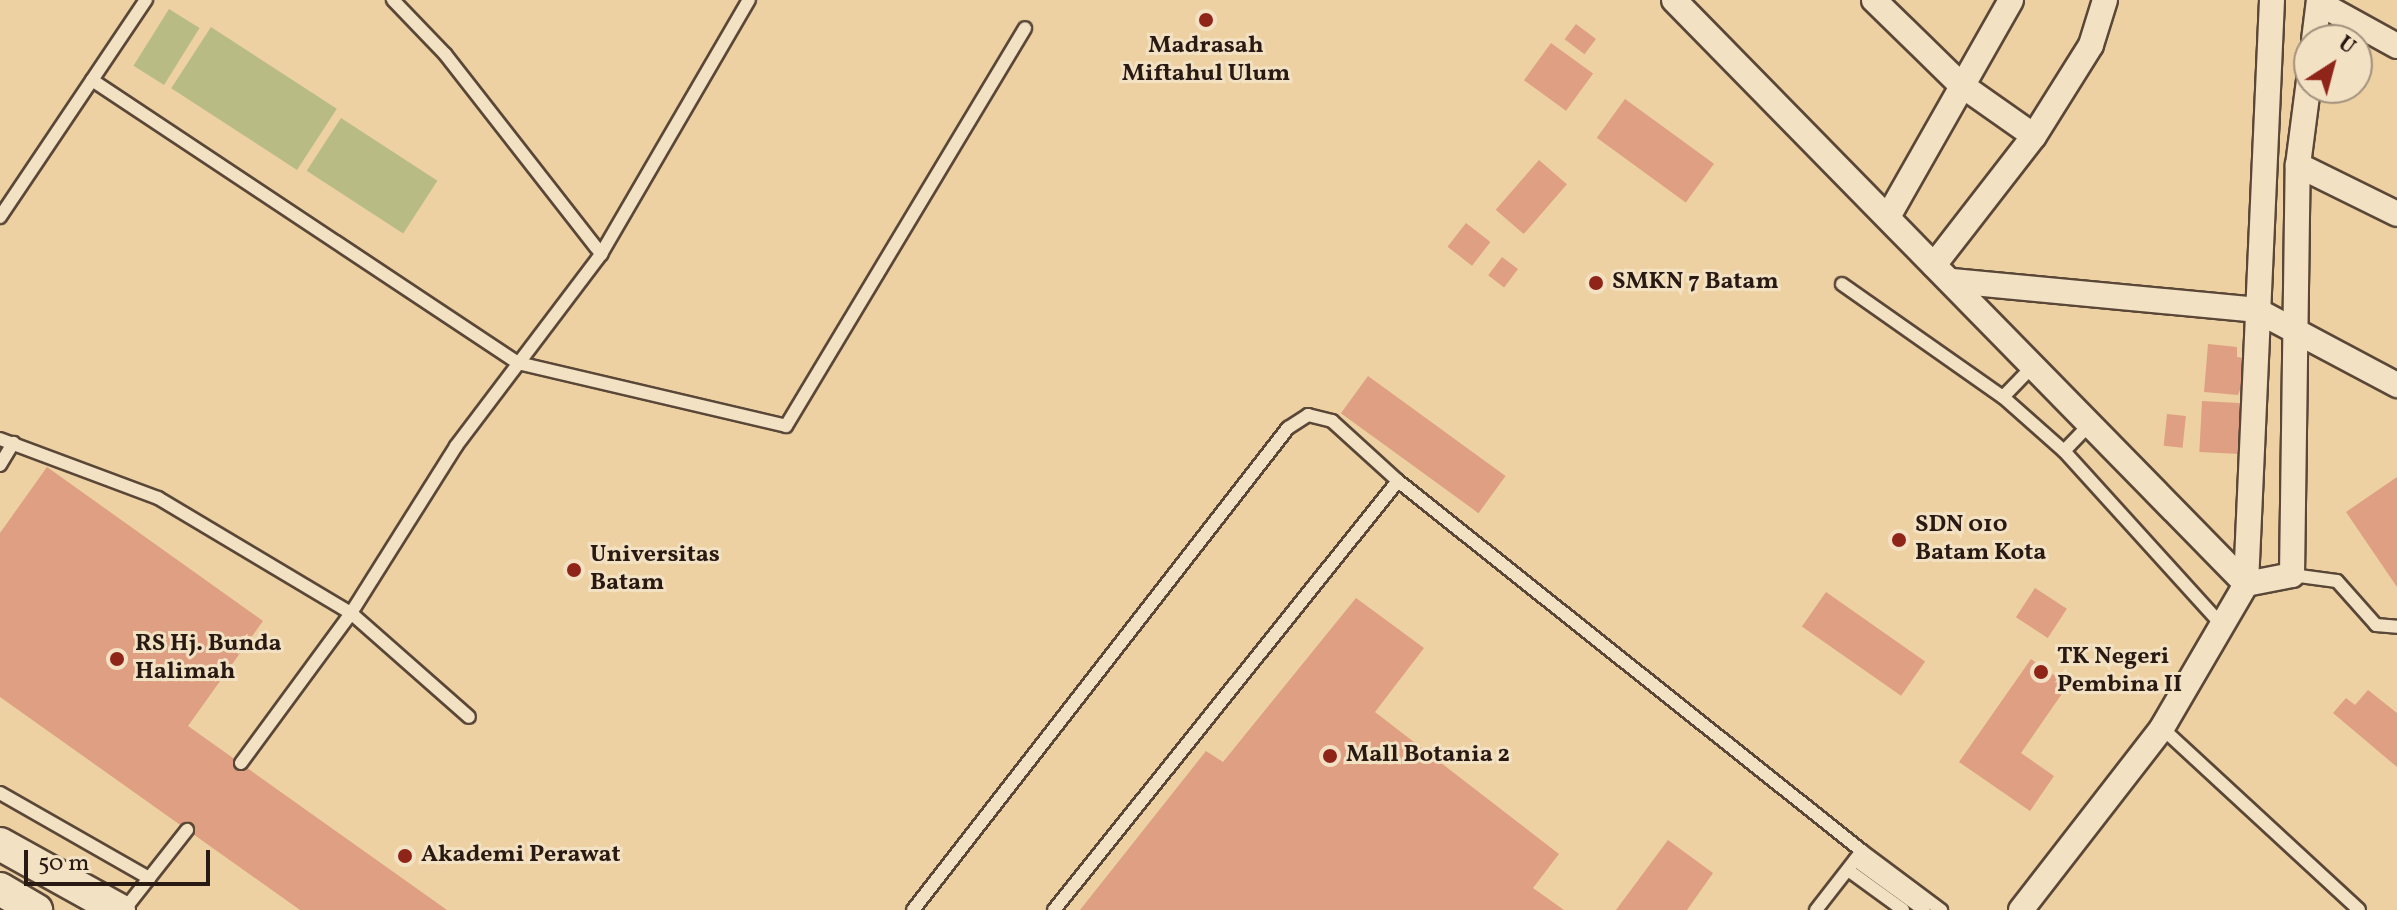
<!DOCTYPE html>
<style>
body{margin:0}
#map{position:relative;width:2397px;height:910px;overflow:hidden;background:#edd1a3;font-family:Vollkorn,serif}
div>[style]{position:absolute}
.green>*{inset:0;background:#b9bb85;transform-origin:0 0}
.building>*{inset:0;background:#de9f82;transform-origin:0 0}
.roads{filter:drop-shadow(2px 0 #5a4737) drop-shadow(-2px 0 #5a4737) drop-shadow(0 2px #5a4737) drop-shadow(0 -2px #5a4737)}
.lane>*{height:12px;margin:-6px;padding:0 6px;transform-origin:6px;border-radius:6px;background:#f3e1c3}
.street>*{height:24px;margin:-12px;padding:0 12px;transform-origin:12px;border-radius:12px;background:#f3e1c3}
.secondary>*{height:32px;margin:-16px;padding:0 16px;transform-origin:16px;border-radius:16px;background:#f3e1c3}
.dots>*{width:22px;height:22px;translate:-50% -50%;box-sizing:border-box;border:4px solid #f3e1c3;border-radius:50%}
span{translate:-50% -50%;white-space:nowrap;text-align:center;line-height:1.15;-webkit-text-stroke:6px #f3e1c3;paint-order:stroke}
.poi-label{font-size:24px;color:#291913;font-weight:700}
.left{translate:0 -50%;text-align:left}
.north{position:absolute;left:2293px;top:24px;width:80px;height:80px;box-sizing:border-box;background:#f3e1c3;border:2px solid #a2917d;border-radius:50%;rotate:36deg;font-size:22px;font-weight:700;line-height:32px;text-align:center;color:#291913}
.north::after{content:'';display:block;margin:auto;width:28px;height:36px;background:#8f2418;clip-path:polygon(50% 0,100% 100%,50% 72%,0 100%)}
.scale{position:absolute;left:24px;top:850px;width:186px;height:36px;box-sizing:border-box;border:4px solid #291913;border-top:0;padding-left:10px;font-size:24px;line-height:28px;white-space:nowrap;color:#291913;-webkit-text-stroke:6px #f3e1c3;paint-order:stroke}
</style>
<div id="map">
<div class="green">
<i style="left:169px;top:9px;width:36px;height:67px;rotate:32deg"></i>
<i style="left:211px;top:27px;width:150px;height:73px;rotate:33deg"></i>
<i style="left:341px;top:118px;width:115px;height:63px;rotate:33deg"></i>
</div>
<div class="building">
<i style="left:1576px;top:24px;width:25px;height:19px;rotate:37deg"></i>
<i style="left:1551px;top:43px;width:52px;height:46px;rotate:36deg"></i>
<i style="left:1625px;top:99px;width:110px;height:48px;rotate:36deg"></i>
<i style="left:1539px;top:160px;width:37px;height:66px;rotate:41deg"></i>
<i style="left:1466px;top:223px;width:31px;height:30px;rotate:38deg"></i>
<i style="left:1502px;top:257px;width:20px;height:23px;rotate:37deg"></i>
<i style="clip-path:polygon(2208px 344px,2237px 347px,2237px 357px,2252px 359px,2238px 395px,2204px 392px)"></i>
<i style="left:1368px;top:376px;width:170px;height:46px;rotate:36deg"></i>
<i style="left:2202px;top:401px;width:41px;height:51px;rotate:3deg"></i>
<i style="left:2167px;top:414px;width:19px;height:32px;rotate:6deg"></i>
<i style="clip-path:polygon(47px 467px,263px 621px,188px 726px,447px 910px,300px 910px,0 697px,0 533px)"></i>
<i style="clip-path:polygon(2397px 477px,2397px 587px,2346px 512px)"></i>
<i style="left:2035px;top:588px;width:38px;height:35px;rotate:33deg"></i>
<i style="left:1826px;top:592px;width:121px;height:42px;rotate:35deg"></i>
<i style="clip-path:polygon(1356px 598px,1424px 648px,1375px 712px,1559px 854px,1533px 888px,1564px 910px,1080px 910px,1206px 751px,1223px 762px)"></i>
<i style="clip-path:polygon(2031px 659px,2068px 685px,2021px 753px,2054px 776px,2030px 811px,1959px 762px)"></i>
<i style="clip-path:polygon(2368px 690px,2397px 713px,2397px 767px,2333px 713px,2346px 698px,2355px 705px)"></i>
<i style="clip-path:polygon(1668px 840px,1713px 873px,1687px 910px,1616px 910px)"></i>
</div>
<div class="roads">
<div class="lane">
<i style="left:393px;top:0;width:75px;rotate:46.1deg"></i>
<i style="left:445px;top:54px;width:254px;rotate:52deg"></i>
<i style="left:92px;top:80px;width:511px;rotate:33.6deg"></i>
<i style="left:518px;top:363px;width:275px;rotate:13.2deg"></i>
<i style="left:786px;top:426px;width:464px;rotate:-59deg"></i>
<i style="left:0;top:217px;width:262px;rotate:-56.1deg"></i>
<i style="left:1842px;top:284px;width:197px;rotate:35.1deg"></i>
<i style="left:2003px;top:397px;width:81px;rotate:41.5deg"></i>
<i style="left:2064px;top:451px;width:37px;rotate:-46deg"></i>
<i style="left:2003px;top:397px;width:43px;rotate:-45.9deg"></i>
<i style="left:0;top:439px;width:169px;rotate:20.5deg"></i>
<i style="left:158px;top:498px;width:225px;rotate:30.8deg"></i>
<i style="left:351px;top:613px;width:157px;rotate:41.4deg"></i>
<i style="left:2064px;top:451px;width:235px;rotate:47.8deg"></i>
<i style="left:0;top:465px;width:26px;rotate:-59deg"></i>
<i style="left:2292px;top:575px;width:45px;rotate:7.6deg"></i>
<i style="left:2337px;top:581px;width:59px;rotate:48.4deg"></i>
<i style="left:2376px;top:625px;width:21px;rotate:5deg"></i>
<i style="left:2162px;top:728px;width:268px;rotate:42.7deg"></i>
<i style="left:241px;top:763px;width:186px;rotate:-53.7deg"></i>
<i style="left:351px;top:613px;width:197px;rotate:-57.8deg"></i>
<i style="left:456px;top:446px;width:241px;rotate:-52.9deg"></i>
<i style="left:601px;top:254px;width:294px;rotate:-59.8deg"></i>
<i style="left:0;top:793px;width:172px;rotate:29.7deg"></i>
<i style="left:1862px;top:851px;width:99px;rotate:36.8deg"></i>
<i style="left:1855px;top:860px;width:85px;rotate:35.9deg"></i>
<i style="left:1848px;top:870px;width:68px;rotate:36deg"></i>
<i style="left:124px;top:910px;width:102px;rotate:-51.8deg"></i>
<i style="left:913px;top:910px;width:611px;rotate:-52.12deg"></i>
<i style="left:1288px;top:428px;width:24px;rotate:-33deg"></i>
<i style="left:1308px;top:415px;width:25px;rotate:14deg"></i>
<i style="left:1332px;top:421px;width:89px;rotate:42.3deg"></i>
<i style="left:1054px;top:910px;width:550px;rotate:-51.28deg"></i>
<i style="left:1398px;top:481px;width:593px;rotate:38.57deg"></i>
<i style="left:1862px;top:851px;width:75px;rotate:127.9deg"></i>
</div>
<div class="street">
<i style="left:1674px;top:0;width:817px;rotate:45.59deg"></i>
<i style="left:1874px;top:0;width:120px;rotate:44.3deg"></i>
<i style="left:1960px;top:84px;width:90px;rotate:35.1deg"></i>
<i style="left:2319px;top:3px;width:89px;rotate:28.9deg"></i>
<i style="left:2314px;top:40px;width:40px;rotate:-82.9deg"></i>
<i style="left:2298px;top:165px;width:110px;rotate:26.3deg"></i>
<i style="left:1889px;top:215px;width:247px;rotate:-60.4deg"></i>
<i style="left:1934px;top:265px;width:163px;rotate:-52.2deg"></i>
<i style="left:2034px;top:136px;width:107px;rotate:-57.9deg"></i>
<i style="left:2091px;top:45px;width:47px;rotate:-72.7deg"></i>
<i style="left:1952px;top:281px;width:305px;rotate:5.4deg"></i>
<i style="left:2256px;top:310px;width:160px;rotate:28deg"></i>
<i style="left:2246px;top:584px;width:47px;rotate:-11.1deg"></i>
<i style="left:2292px;top:575px;width:410px;rotate:-89.2deg"></i>
<i style="left:2298px;top:165px;width:86px;rotate:-82.6deg"></i>
<i style="left:2021px;top:910px;width:230px;rotate:-52.2deg"></i>
<i style="left:2162px;top:728px;width:167px;rotate:-59.7deg"></i>
<i style="left:2246px;top:584px;width:585px;rotate:-87.45deg"></i>
</div>
<div class="secondary">
<i style="left:0;top:844px;width:136px;rotate:29deg"></i>
<i style="left:0;top:889px;width:42px;rotate:30.3deg"></i>
</div>
</div>
<div class="dots">
<i style="left:1206px;top:20px;background:#8f2418"></i>
<i style="left:1596px;top:283px;background:#8f2418"></i>
<i style="left:1899px;top:540px;background:#8f2418"></i>
<i style="left:574px;top:570px;background:#8f2418"></i>
<i style="left:117px;top:659px;background:#8f2418"></i>
<i style="left:2041px;top:672px;background:#8f2418"></i>
<i style="left:1330px;top:756px;background:#8f2418"></i>
<i style="left:405px;top:856px;background:#8f2418"></i>
</div>
<div class="poi-label">
<span style="left:1206px;top:61px">Madrasah<br>Miftahul Ulum</span>
<span class="left" style="left:1612px;top:283px">SMKN 7 Batam</span>
<span class="left" style="left:1915px;top:540px">SDN 010<br>Batam Kota</span>
<span class="left" style="left:590px;top:570px">Universitas<br>Batam</span>
<span class="left" style="left:135px;top:659px">RS Hj. Bunda<br>Halimah</span>
<span class="left" style="left:2057px;top:672px">TK Negeri<br>Pembina II</span>
<span class="left" style="left:1346px;top:756px">Mall Botania 2</span>
<span class="left" style="left:421px;top:856px">Akademi Perawat</span>
</div>
<div class="north">U</div>
<div class="scale">50 m</div>
</div>
